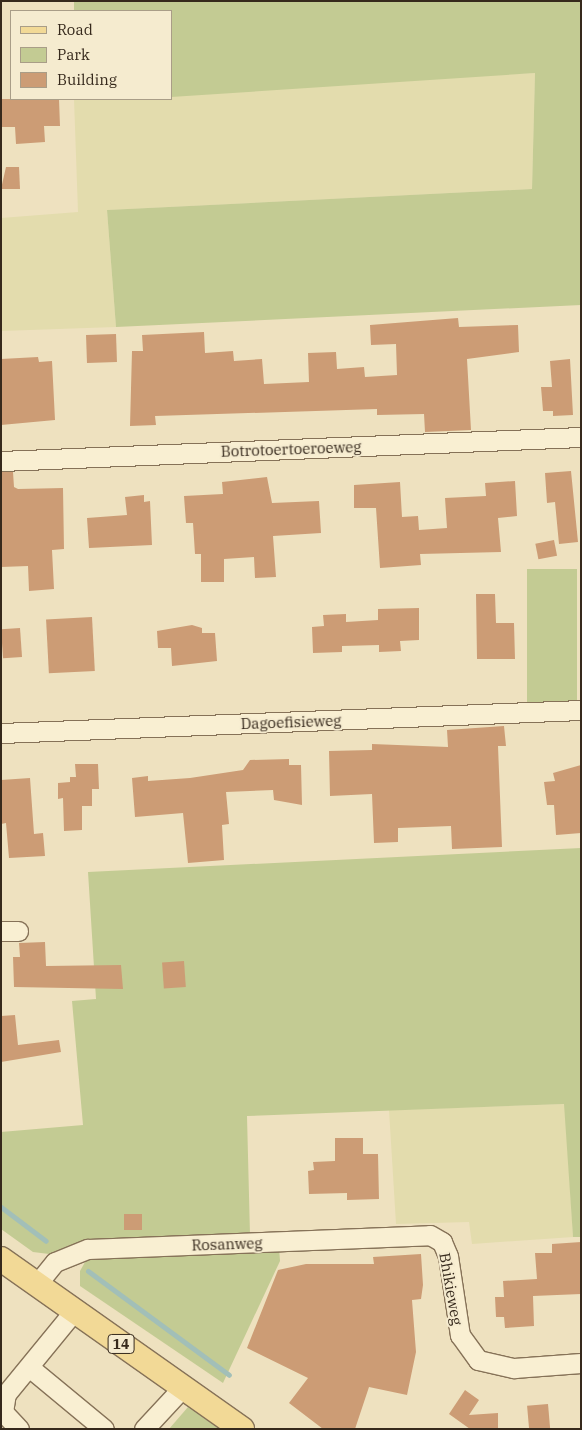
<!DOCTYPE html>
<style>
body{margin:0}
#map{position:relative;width:582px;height:1430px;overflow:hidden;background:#eee1bf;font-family:"IBM Plex Serif",serif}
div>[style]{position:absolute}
.farmland>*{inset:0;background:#e3dcad}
.green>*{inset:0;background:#c3cb93;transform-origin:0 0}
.stream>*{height:5px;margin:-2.5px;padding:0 2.5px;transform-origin:2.5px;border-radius:2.5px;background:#a2bfb8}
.building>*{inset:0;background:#cc9c75;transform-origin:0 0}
.roads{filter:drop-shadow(1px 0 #867258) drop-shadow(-1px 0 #867258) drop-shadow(0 1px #867258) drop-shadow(0 -1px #867258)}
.minor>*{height:19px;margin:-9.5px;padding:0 9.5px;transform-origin:9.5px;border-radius:9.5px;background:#f9efd2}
.major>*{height:24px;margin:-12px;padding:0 12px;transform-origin:12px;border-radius:12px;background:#f2d996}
span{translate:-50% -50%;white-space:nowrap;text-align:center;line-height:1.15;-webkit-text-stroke:4px #f5ebcf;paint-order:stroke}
.shield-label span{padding:1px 4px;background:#f5ebcf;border:1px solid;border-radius:4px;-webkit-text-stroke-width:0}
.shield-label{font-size:14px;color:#36291c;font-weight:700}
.street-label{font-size:15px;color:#36291c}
.frame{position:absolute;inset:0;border:2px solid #36291c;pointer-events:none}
.legend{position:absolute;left:10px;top:10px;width:162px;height:90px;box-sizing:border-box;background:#f5ebcf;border:1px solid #a99d87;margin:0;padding:6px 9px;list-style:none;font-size:15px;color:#36291c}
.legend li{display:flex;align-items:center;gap:10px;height:25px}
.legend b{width:25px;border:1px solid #a99d87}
</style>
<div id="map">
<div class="farmland">
<i style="clip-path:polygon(535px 73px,532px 189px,107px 210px,116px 327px,1px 331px,1px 218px,78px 212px,74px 99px,171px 99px,171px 91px)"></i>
<i style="clip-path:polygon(565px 1104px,573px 1237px,472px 1244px,469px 1222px,396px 1224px,389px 1110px)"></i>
</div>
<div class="green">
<i style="clip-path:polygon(74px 1px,581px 1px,581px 305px,116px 327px,107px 210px,532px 189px,535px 73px,171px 97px,171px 11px,74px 11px)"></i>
<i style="left:527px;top:569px;width:50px;height:139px"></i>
<i style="clip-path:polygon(581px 848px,581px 1237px,573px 1237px,564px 1104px,247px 1116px,250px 1235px,73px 1244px,49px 1254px,33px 1252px,1px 1229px,1px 1132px,83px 1125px,72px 1001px,96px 999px,88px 872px)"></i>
<i style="clip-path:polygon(279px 1248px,280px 1261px,223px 1383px,80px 1286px,80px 1271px,89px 1255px)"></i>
<i style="clip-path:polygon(188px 1407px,220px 1429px,169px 1429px)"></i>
</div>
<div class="stream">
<i style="left:1px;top:1207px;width:56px;rotate:37.1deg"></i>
<i style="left:88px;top:1271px;width:175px;rotate:36.4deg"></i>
</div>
<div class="building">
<i style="clip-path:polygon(1px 99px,59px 99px,60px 126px,44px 126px,45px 142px,16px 144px,15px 127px,1px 127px)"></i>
<i style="clip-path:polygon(6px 167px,19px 167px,20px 189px,1px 189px)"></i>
<i style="clip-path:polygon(458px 318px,459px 327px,518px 325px,519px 352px,467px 359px,471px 430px,425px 432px,424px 414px,377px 415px,377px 409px,155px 416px,156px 425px,130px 426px,132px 351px,143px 351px,142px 335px,204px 332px,205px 353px,233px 351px,234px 361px,262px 359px,264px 384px,309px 382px,308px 353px,336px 352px,337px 369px,364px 367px,365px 377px,397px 375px,396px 344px,371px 345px,370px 325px)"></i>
<i style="left:116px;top:334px;width:28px;height:30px;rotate:88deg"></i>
<i style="clip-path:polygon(38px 357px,39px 362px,52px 361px,55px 420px,1px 425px,1px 359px)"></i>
<i style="clip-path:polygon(570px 359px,573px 415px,553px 416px,553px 411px,543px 411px,541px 387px,552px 387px,550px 361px)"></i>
<i style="clip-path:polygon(571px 471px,578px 542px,559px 544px,555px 502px,547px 503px,545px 473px)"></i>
<i style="clip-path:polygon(1px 472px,13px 472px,14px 487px,18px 489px,63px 488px,64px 549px,52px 550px,54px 589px,29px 591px,28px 566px,1px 567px)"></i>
<i style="clip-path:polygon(267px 477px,272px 503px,319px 501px,321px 533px,273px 536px,276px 577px,255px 578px,254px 557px,224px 559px,224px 582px,201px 582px,201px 554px,195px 554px,193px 523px,186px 523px,184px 496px,223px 494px,222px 482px)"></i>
<i style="clip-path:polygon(515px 481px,517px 516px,498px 518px,501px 552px,420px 554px,421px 565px,380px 568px,376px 508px,354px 508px,354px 485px,400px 482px,402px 517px,418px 516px,419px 530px,447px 528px,445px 498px,486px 496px,485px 483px)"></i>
<i style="clip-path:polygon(144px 495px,144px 502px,150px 501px,152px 545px,89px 548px,87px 518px,127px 515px,125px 497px)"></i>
<i style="left:554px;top:540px;width:16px;height:19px;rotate:79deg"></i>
<i style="clip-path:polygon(476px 594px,495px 594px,496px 623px,514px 623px,515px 659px,477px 659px)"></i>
<i style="clip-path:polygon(419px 608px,419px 640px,400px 641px,401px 651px,379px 652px,379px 645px,342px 646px,342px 652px,313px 653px,312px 627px,324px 626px,323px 615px,346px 614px,346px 622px,378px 620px,378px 609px)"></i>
<i style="left:92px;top:617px;width:54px;height:46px;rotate:87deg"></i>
<i style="clip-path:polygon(192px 625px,202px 628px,202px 633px,215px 633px,217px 661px,172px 666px,171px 648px,158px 648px,157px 631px)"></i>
<i style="left:20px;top:628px;width:29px;height:19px;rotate:86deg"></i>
<i style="clip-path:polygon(504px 726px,506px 746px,498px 746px,502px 847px,452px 849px,451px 826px,398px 828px,398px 842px,374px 843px,372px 794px,330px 796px,329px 751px,372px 750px,372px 744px,448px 747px,447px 730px)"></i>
<i style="clip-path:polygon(289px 759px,289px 765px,301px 765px,302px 805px,274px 800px,273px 790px,226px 792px,229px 824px,222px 825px,224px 860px,188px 863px,183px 813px,135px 817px,132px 778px,148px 776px,148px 781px,190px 778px,243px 770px,250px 760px)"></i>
<i style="clip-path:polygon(75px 764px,98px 764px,99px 789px,92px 789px,92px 806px,82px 806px,82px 830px,64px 831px,63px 798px,58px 799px,58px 783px,70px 782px,70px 777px,76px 777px)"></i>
<i style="clip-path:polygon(581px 765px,581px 833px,556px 835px,554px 805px,547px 805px,544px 782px,555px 781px,553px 773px)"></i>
<i style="clip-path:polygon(30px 778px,34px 834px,43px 833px,45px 856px,9px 858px,6px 823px,1px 824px,1px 780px)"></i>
<i style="clip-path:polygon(45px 942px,46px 966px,121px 965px,123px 989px,14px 987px,13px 957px,20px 957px,19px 943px)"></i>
<i style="left:184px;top:961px;width:26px;height:22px;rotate:86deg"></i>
<i style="clip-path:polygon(15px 1015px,18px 1045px,59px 1040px,61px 1052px,1px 1062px,1px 1016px)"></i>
<i style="clip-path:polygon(335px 1138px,363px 1138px,363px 1154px,378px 1154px,379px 1199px,347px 1200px,347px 1193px,309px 1194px,308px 1171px,314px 1170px,313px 1162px,335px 1161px)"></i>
<i style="left:142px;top:1214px;width:16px;height:18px;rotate:90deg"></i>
<i style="clip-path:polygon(581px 1242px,581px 1294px,533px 1296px,534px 1326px,505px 1328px,504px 1317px,496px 1317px,495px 1297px,504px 1297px,503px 1281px,537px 1279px,535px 1253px,552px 1253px,552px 1244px)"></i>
<i style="clip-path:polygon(421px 1254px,423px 1285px,421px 1299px,412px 1300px,416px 1352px,407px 1395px,369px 1387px,355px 1429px,323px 1429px,289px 1403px,308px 1378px,247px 1348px,278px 1270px,306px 1264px,374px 1264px,373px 1257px)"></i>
<i style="clip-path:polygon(465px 1390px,479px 1400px,469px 1415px,498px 1413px,498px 1429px,470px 1429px,449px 1414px)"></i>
<i style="left:548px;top:1404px;width:25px;height:21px;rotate:85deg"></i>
</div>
<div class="roads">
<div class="minor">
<i style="left:1px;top:461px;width:580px;rotate:-2.37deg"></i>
<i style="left:1px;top:733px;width:580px;rotate:-2.27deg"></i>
<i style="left:1px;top:931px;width:17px"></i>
<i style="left:37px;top:1284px;width:28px;rotate:-51deg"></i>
<i style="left:55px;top:1262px;width:35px;rotate:-22deg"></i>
<i style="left:88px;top:1249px;width:342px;rotate:-2.3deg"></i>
<i style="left:430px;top:1235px;width:14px;rotate:30deg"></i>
<i style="left:442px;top:1242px;width:15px;rotate:67deg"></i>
<i style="left:448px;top:1256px;width:80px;rotate:81.4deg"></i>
<i style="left:460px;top:1335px;width:31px;rotate:54deg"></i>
<i style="left:478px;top:1360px;width:37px;rotate:13deg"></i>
<i style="left:514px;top:1368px;width:67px;rotate:-4.3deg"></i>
<i style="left:29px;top:1367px;width:97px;rotate:39.6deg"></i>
<i style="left:19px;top:1429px;width:23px;rotate:-133deg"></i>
<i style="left:3px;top:1412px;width:18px;rotate:-81deg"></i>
<i style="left:6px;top:1394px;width:107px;rotate:-50.7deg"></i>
<i style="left:144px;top:1429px;width:57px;rotate:-47.1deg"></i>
</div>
<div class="major">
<i style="left:1px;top:1259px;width:295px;rotate:35.2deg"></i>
</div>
</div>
<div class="shield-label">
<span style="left:121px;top:1344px">14</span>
</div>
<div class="street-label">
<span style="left:291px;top:449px;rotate:-2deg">Botrotoertoeroeweg</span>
<span style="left:291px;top:722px;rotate:-2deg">Dagoefisieweg</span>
<span style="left:227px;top:1244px;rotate:-2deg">Rosanweg</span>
<span style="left:451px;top:1289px;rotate:80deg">Bhikieweg</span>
</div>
<div class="frame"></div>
<ul class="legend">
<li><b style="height:6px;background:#f2d996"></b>Road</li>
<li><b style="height:14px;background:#c3cb93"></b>Park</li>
<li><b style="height:14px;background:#cc9c75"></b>Building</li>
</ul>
</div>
